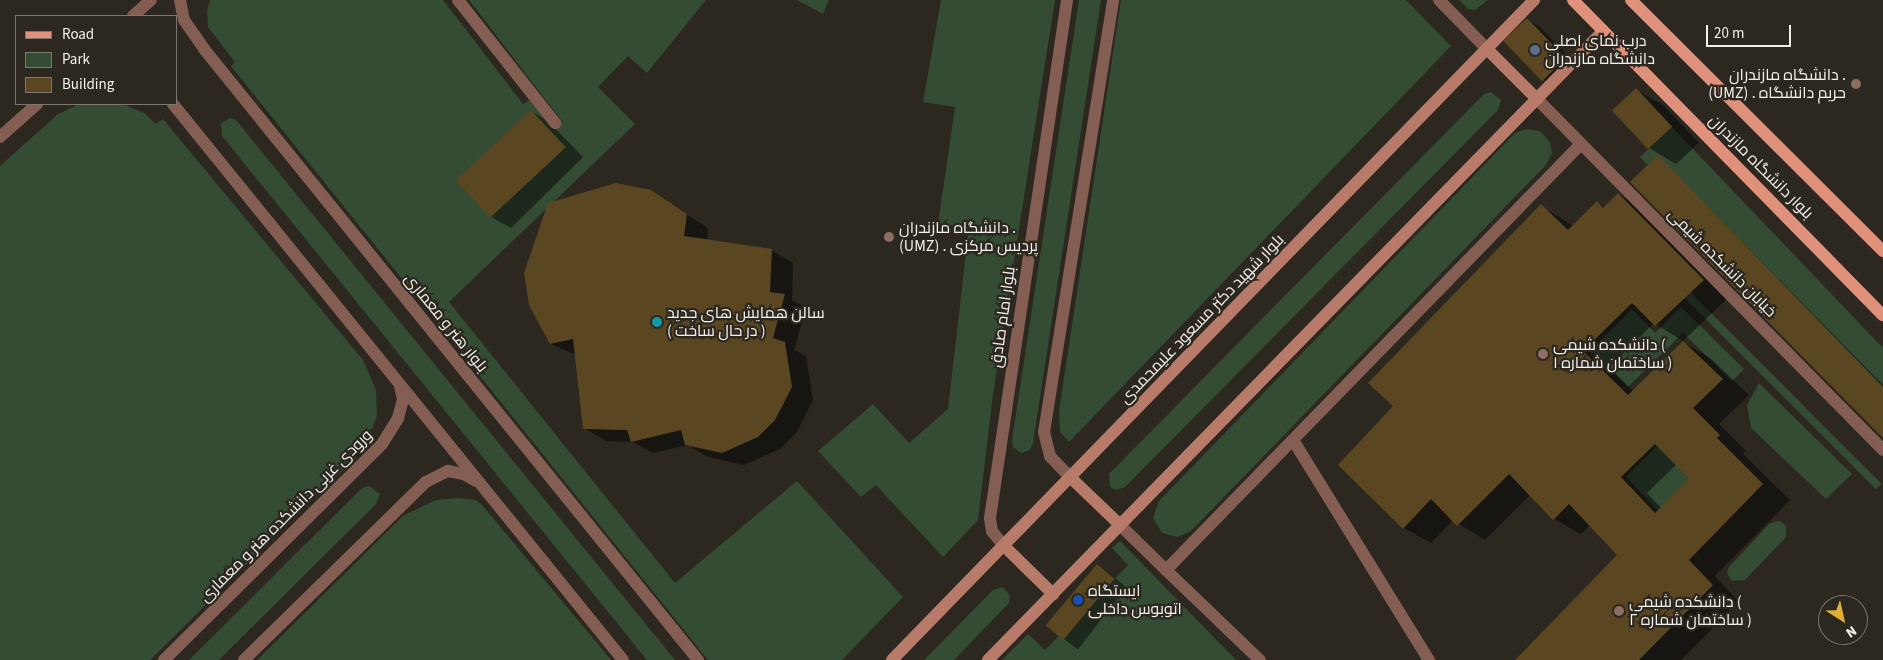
<!DOCTYPE html>
<meta charset="utf-8">
<style>
body{margin:0}
#map{position:relative;width:1883px;height:660px;overflow:hidden;background:#2c2820;font-family:"Source Sans 3",Cairo,sans-serif}
div>[style]{position:absolute}
.green>*{inset:0;background:#334c33;transform-origin:0 0}
.shadow>*{inset:0;background:#0007;transform-origin:0 0}
.building>*{inset:0;background:#5a4721;transform-origin:0 0}
.service>*{height:12px;margin:-6px;padding:0 6px;transform-origin:6px;border-radius:6px;background:#845d53}
.minor>*{height:12px;margin:-6px;padding:0 6px;transform-origin:6px;border-radius:6px;background:#845d53}
.secondary>*{height:12px;margin:-6px;padding:0 6px;transform-origin:6px;border-radius:6px;background:#b87b6a}
.primary>*{height:12px;margin:-6px;padding:0 6px;transform-origin:6px;border-radius:6px;background:#e0917b}
.dots>*{width:14px;height:14px;translate:-50% -50%;box-sizing:border-box;border:2px solid #2c2820;border-radius:50%}
span{translate:-50% -50%;white-space:nowrap;text-align:center;line-height:1.15;-webkit-text-stroke:4.5px #2c2820;paint-order:stroke}
.poi-label{font-size:16px;color:#f3f0eb}
.left{translate:0 -50%;text-align:left}
.right{translate:-100% -50%;text-align:right}
.street-label{font-size:16px;color:#f3f0eb}
.legend{position:absolute;left:15px;top:15px;width:162px;height:90px;box-sizing:border-box;background:#2c2820;border:1px solid #7c7871;margin:0;padding:6px 9px;list-style:none;font-size:15px;color:#f3f0eb}
.legend li{display:flex;align-items:center;gap:10px;height:25px}
.legend b{width:25px;border:1px solid #7c7871}
.north{position:absolute;left:1818px;top:595px;width:50px;height:50px;box-sizing:border-box;background:#2c2820;border:1px solid #7c7871;border-radius:50%;rotate:145deg;font-size:14px;font-weight:700;line-height:20px;text-align:center;color:#f3f0eb}
.north::after{content:'';display:block;margin:auto;width:18px;height:22px;background:#dfb034;clip-path:polygon(50% 0,100% 100%,50% 72%,0 100%)}
.scale{position:absolute;left:1706px;top:25px;width:85px;height:22px;box-sizing:border-box;border:2px solid #f3f0eb;border-top:0;padding-left:6px;font-size:15px;line-height:18px;white-space:nowrap;color:#f3f0eb;-webkit-text-stroke:4px #2c2820;paint-order:stroke}
</style>
<div id="map">
<div class="green">
<i style="clip-path:polygon(210px 0,443px 0,523px 104px,529px 100px,553px 130px,562px 121px,469px 0,706px 0,647px 73px,628px 56px,598px 87px,635px 124px,449px 302px,675px 583px,797px 481px,903px 597px,842px 660px,708px 660px,231px 66px,235px 62px,208px 27px,207px 11px)"></i>
<i style="clip-path:polygon(797px 0,829px 0,823px 14px)"></i>
<i style="clip-path:polygon(941px 0,1055px 0,993px 394px,978px 520px,943px 557px,876px 485px,861px 497px,818px 451px,873px 404px,909px 443px,948px 409px,969px 227px,938px 224px,955px 107px,923px 102px)"></i>
<i style="clip-path:polygon(1079px 0,1101px 0,1033px 443px,1030px 450px,1021px 453px,1013px 447px,1012px 440px)"></i>
<i style="clip-path:polygon(1121px 0,1406px 0,1451px 46px,1069px 442px,1060px 432px,1059px 411px)"></i>
<i style="clip-path:polygon(1459px 0,1488px 0,1475px 10px,1468px 9px)"></i>
<i style="clip-path:polygon(1491px 92px,1501px 100px,1498px 110px,1125px 487px,1116px 490px,1110px 487px,1109px 474px,1484px 94px)"></i>
<i style="clip-path:polygon(79px 104px,123px 104px,144px 113px,156px 124px,163px 119px,363px 360px,376px 390px,377px 415px,369px 438px,355px 458px,150px 660px,0 660px,0 166px,58px 114px)"></i>
<i style="clip-path:polygon(230px 118px,236px 120px,675px 660px,647px 660px,222px 136px,221px 123px)"></i>
<i style="clip-path:polygon(1672px 127px,1883px 348px,1883px 404px,1640px 157px)"></i>
<i style="clip-path:polygon(1526px 129px,1540px 131px,1550px 142px,1552px 153px,1546px 165px,1191px 531px,1178px 537px,1162px 533px,1153px 518px,1159px 501px,1515px 133px)"></i>
<i style="left:1690px;top:292px;width:271px;height:8px;rotate:45deg"></i>
<i style="clip-path:polygon(1681px 307px,1744px 369px,1732px 381px,1683px 333px,1628px 387px,1591px 350px,1632px 309px,1655px 333px)"></i>
<i style="clip-path:polygon(1759px 383px,1852px 474px,1826px 499px,1751px 428px,1747px 405px)"></i>
<i style="clip-path:polygon(1657px 446px,1689px 479px,1690px 545px,1626px 477px)"></i>
<i style="clip-path:polygon(369px 486px,380px 494px,376px 504px,219px 660px,189px 660px,362px 488px)"></i>
<i style="clip-path:polygon(459px 498px,476px 500px,483px 506px,611px 660px,257px 660px,404px 515px,436px 500px)"></i>
<i style="clip-path:polygon(1780px 521px,1786px 526px,1786px 537px,1745px 580px,1732px 581px,1727px 573px,1729px 567px,1770px 523px)"></i>
<i style="clip-path:polygon(1120px 541px,1236px 660px,1002px 660px,1028px 634px,1045px 650px,1128px 565px,1112px 548px)"></i>
<i style="clip-path:polygon(1003px 587px,1010px 596px,1009px 603px,954px 660px,924px 660px,993px 590px)"></i>
</div>
<div class="shadow">
<i style="clip-path:polygon(1528px 20px,1540px 27px,1577px 65px,1556px 87px,1544px 80px)"></i>
<i style="clip-path:polygon(1636px 90px,1663px 105px,1699px 143px,1676px 164px,1649px 148px)"></i>
<i style="clip-path:polygon(531px 111px,548px 121px,583px 157px,511px 228px,493px 218px,458px 182px)"></i>
<i style="clip-path:polygon(1658px 156px,1883px 385px,1883px 437px)"></i>
<i style="clip-path:polygon(650px 191px,708px 228px,707px 240px,771px 250px,793px 263px,792px 300px,806px 308px,794px 350px,806px 356px,813px 400px,797px 432px,780px 449px,744px 465px,708px 457px,688px 445px,653px 453px,633px 442px,606px 441px,584px 428px,576px 355px,551px 344px)"></i>
<i style="clip-path:polygon(evenodd,1619px 195px,1646px 210px,1730px 296px,1683px 341px,1654px 323px,1609px 367px,1633px 391px,1683px 342px,1710px 358px,1749px 395px,1719px 424px,1746px 451px,1743px 454px,1790px 500px,1715px 576px,1739px 602px,1681px 660px,1517px 660px,1619px 555px,1590px 525px,1581px 534px,1554px 519px,1531px 494px,1485px 540px,1453px 520px,1431px 543px,1404px 528px,1395px 406px,1541px 206px,1573px 226px,1597px 203px,1605px 208px,1619px 195px,1677px 464px,1691px 479px,1662px 509px,1647px 493px,1677px 464px)"></i>
<i style="left:1098px;top:565px;width:36px;height:79px;rotate:38deg"></i>
</div>
<div class="building">
<i style="left:1527px;top:18px;width:56px;height:33px;rotate:46deg"></i>
<i style="left:1636px;top:88px;width:53px;height:33px;rotate:47deg"></i>
<i style="left:531px;top:110px;width:51px;height:103px;rotate:47deg"></i>
<i style="clip-path:polygon(1658px 155px,1883px 387px,1883px 438px,1630px 182px)"></i>
<i style="clip-path:polygon(616px 183px,651px 190px,687px 214px,684px 236px,772px 249px,770px 292px,785px 294px,773px 338px,785px 342px,792px 387px,775px 420px,758px 437px,722px 453px,685px 445px,681px 430px,631px 442px,627px 430px,583px 429px,573px 339px,550px 344px,529px 305px,524px 273px,548px 203px)"></i>
<i style="clip-path:polygon(evenodd,1618px 193px,1704px 280px,1655px 326px,1632px 303px,1583px 351px,1628px 395px,1683px 341px,1723px 379px,1693px 408px,1720px 435px,1717px 438px,1763px 484px,1689px 560px,1713px 585px,1639px 660px,1515px 660px,1617px 555px,1569px 504px,1553px 520px,1509px 474px,1457px 526px,1431px 499px,1403px 529px,1338px 465px,1393px 406px,1368px 383px,1541px 204px,1568px 230px,1597px 201px,1603px 208px,1618px 193px,1655px 444px,1689px 479px,1655px 513px,1621px 477px,1655px 444px)"></i>
<i style="left:1097px;top:564px;width:23px;height:80px;rotate:40deg"></i>
</div>
<div class="service">
<i style="left:1166px;top:570px;width:130px;rotate:43.8deg"></i>
</div>
<div class="minor">
<i style="left:180px;top:0;width:20px;rotate:79deg"></i>
<i style="left:184px;top:20px;width:35px;rotate:55deg"></i>
<i style="left:204px;top:49px;width:786px;rotate:51.04deg"></i>
<i style="left:458px;top:0;width:157px;rotate:51.7deg"></i>
<i style="left:1439px;top:0;width:69px;rotate:45.6deg"></i>
<i style="left:133px;top:16px;width:24px;rotate:-42deg"></i>
<i style="left:1537px;top:99px;width:493px;rotate:45.4deg"></i>
<i style="left:173px;top:104px;width:715px;rotate:51.01deg"></i>
<i style="left:0;top:137px;width:50px;rotate:-41.7deg"></i>
<i style="left:1293px;top:440px;width:259px;rotate:58.3deg"></i>
<i style="left:1070px;top:477px;width:29px;rotate:-134deg"></i>
<i style="left:1050px;top:456px;width:25px;rotate:-104deg"></i>
<i style="left:1044px;top:432px;width:437px;rotate:-80.9deg"></i>
<i style="left:1120px;top:525px;width:64px;rotate:44.4deg"></i>
<i style="left:1166px;top:570px;width:595px;rotate:-45.75deg"></i>
<i style="left:1004px;top:546px;width:19px;rotate:-129deg"></i>
<i style="left:992px;top:531px;width:13px;rotate:-99deg"></i>
<i style="left:990px;top:518px;width:524px;rotate:-81.54deg"></i>
<i style="left:164px;top:660px;width:307px;rotate:-44.7deg"></i>
<i style="left:382px;top:444px;width:31px;rotate:-58deg"></i>
<i style="left:398px;top:418px;width:20px;rotate:-75deg"></i>
<i style="left:403px;top:399px;width:13px;rotate:-103deg"></i>
<i style="left:244px;top:660px;width:255px;rotate:-44.4deg"></i>
<i style="left:426px;top:482px;width:25px;rotate:-27deg"></i>
<i style="left:448px;top:471px;width:16px;rotate:11deg"></i>
<i style="left:464px;top:474px;width:14px;rotate:30deg"></i>
</div>
<div class="secondary">
<i style="left:1487px;top:49px;width:71px;rotate:45deg"></i>
<i style="left:1070px;top:477px;width:69px;rotate:43.8deg"></i>
<i style="left:1004px;top:546px;width:69px;rotate:44.4deg"></i>
<i style="left:892px;top:660px;width:921px;rotate:-45.79deg"></i>
<i style="left:988px;top:660px;width:880px;rotate:-45.64deg"></i>
</div>
<div class="primary">
<i style="left:1573px;top:0;width:442px;rotate:45.5deg"></i>
<i style="left:1631px;top:0;width:356px;rotate:44.9deg"></i>
</div>
<div class="dots">
<i style="left:1535px;top:50px;background:#5c6f8a"></i>
<i style="left:1856px;top:84px;background:#8d6e63"></i>
<i style="left:889px;top:237px;background:#8d6e63"></i>
<i style="left:657px;top:322px;background:#0f9aa8"></i>
<i style="left:1543px;top:354px;background:#8d6e63"></i>
<i style="left:1078px;top:600px;background:#1a4fb4"></i>
<i style="left:1619px;top:611px;background:#8d6e63"></i>
</div>
<div class="poi-label">
<span class="left" style="left:1545px;top:50px">درب نمای اصلی<br>دانشگاه مازندران</span>
<span class="right" style="left:1846px;top:84px">دانشگاه مازندران .<br>(UMZ) . حریم دانشگاه</span>
<span class="left" style="left:899px;top:237px">دانشگاه مازندران .<br>(UMZ) . پردیس مرکزی</span>
<span class="left" style="left:667px;top:322px">سالن همایش های جدید<br>( در حال ساخت )</span>
<span class="left" style="left:1553px;top:354px">دانشکده شیمی (<br>ساختمان شماره ۱ )</span>
<span class="left" style="left:1088px;top:600px">ایستگاه<br>اتوبوس داخلی</span>
<span class="left" style="left:1629px;top:611px">دانشکده شیمی (<br>ساختمان شماره ۲ )</span>
</div>
<div class="street-label">
<span style="left:1761px;top:167px;rotate:45deg">بلوار دانشگاه مازندران</span>
<span style="left:1722px;top:263px;rotate:45deg">خیابان دانشکده شیمی</span>
<span style="left:1003px;top:317px;rotate:-82deg">بلوار امام صادق</span>
<span style="left:1202px;top:319px;rotate:-46deg">بلوار شهید دکتر مسعود علیمحمدی</span>
<span style="left:446px;top:323px;rotate:51deg">بلوار هنر و معماری</span>
<span style="left:286px;top:516px;rotate:-45deg">ورودی غربی دانشکده هنر و معماری</span>
</div>
<ul class="legend">
<li><b style="height:6px;background:#e0917b"></b>Road</li>
<li><b style="height:14px;background:#334c33"></b>Park</li>
<li><b style="height:14px;background:#5a4721"></b>Building</li>
</ul>
<div class="north">N</div>
<div class="scale">20 m</div>
</div>
